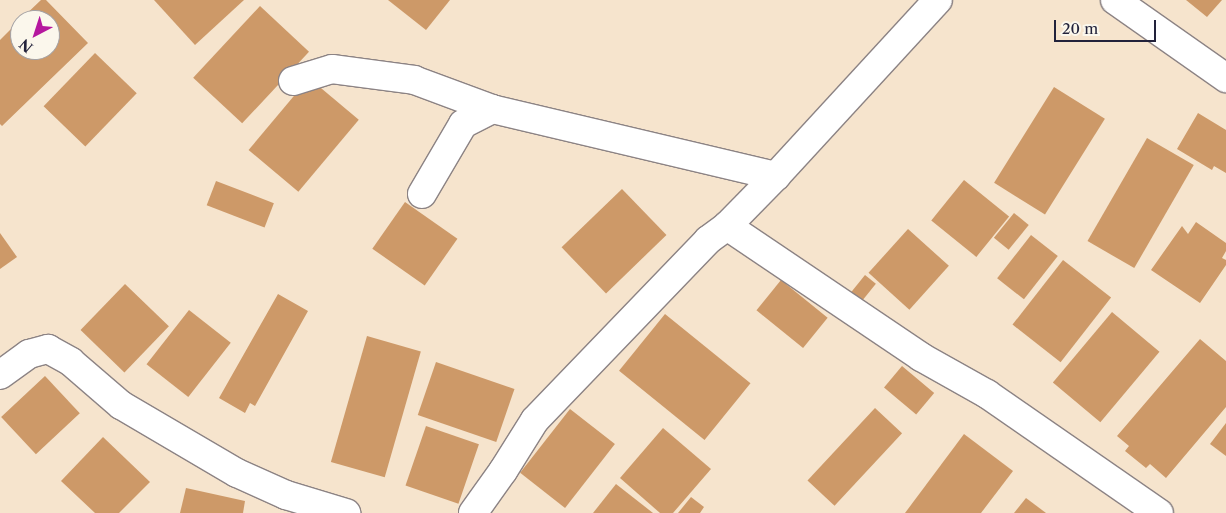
<!DOCTYPE html>
<style>
body{margin:0}
#map{position:relative;width:1226px;height:513px;overflow:hidden;background:#f6e4cd;font-family:"Libre Caslon Text",serif}
div>[style]{position:absolute}
.building>*{inset:0;background:#cd9968;transform-origin:0 0}
.roads{filter:drop-shadow(1px 0 #8c8384) drop-shadow(-1px 0 #8c8384) drop-shadow(0 1px #8c8384) drop-shadow(0 -1px #8c8384)}
.street>*{height:28px;margin:-14px;padding:0 14px;transform-origin:14px;border-radius:14px;background:#fff}
span{translate:-50% -50%;white-space:nowrap;text-align:center;line-height:1.15;-webkit-text-stroke:4px #fbf7ec;paint-order:stroke}
.north{position:absolute;left:10px;top:10px;width:50px;height:50px;box-sizing:border-box;background:#fbf7ec;border:1px solid #a4a2a5;border-radius:50%;rotate:220deg;font-size:14px;font-weight:700;line-height:20px;text-align:center;color:#22223b}
.north::after{content:'';display:block;margin:auto;width:18px;height:22px;background:#b5179e;clip-path:polygon(50% 0,100% 100%,50% 72%,0 100%)}
.scale{position:absolute;left:1054px;top:20px;width:102px;height:22px;box-sizing:border-box;border:2px solid #22223b;border-top:0;padding-left:6px;font-size:15px;line-height:18px;white-space:nowrap;color:#22223b;-webkit-text-stroke:4px #fbf7ec;paint-order:stroke}
</style>
<div id="map">
<div class="building">
<i style="clip-path:polygon(41px 0,46px 0,88px 43px,2px 126px,0 124px,0 40px,20px 20px,20px 50px,50px 50px,50px 20px,20px 20px)"></i>
<i style="clip-path:polygon(154px 0,244px 0,195px 45px)"></i>
<i style="clip-path:polygon(388px 0,450px 0,426px 30px)"></i>
<i style="clip-path:polygon(1186px 0,1222px 0,1207px 17px)"></i>
<i style="left:260px;top:6px;width:67px;height:98px;rotate:43deg"></i>
<i style="left:95px;top:53px;width:58px;height:74px;rotate:44deg"></i>
<i style="left:309px;top:78px;width:65px;height:94px;rotate:40deg"></i>
<i style="left:1054px;top:87px;width:60px;height:113px;rotate:32deg"></i>
<i style="clip-path:polygon(1198px 113px,1226px 130px,1226px 173px,1214px 166px,1212px 170px,1177px 149px)"></i>
<i style="left:1147px;top:138px;width:54px;height:119px;rotate:30deg"></i>
<i style="left:964px;top:180px;width:58px;height:52px;rotate:39deg"></i>
<i style="left:216px;top:181px;width:62px;height:26px;rotate:21deg"></i>
<i style="left:622px;top:189px;width:64px;height:84px;rotate:46deg"></i>
<i style="left:405px;top:202px;width:64px;height:57px;rotate:35deg"></i>
<i style="left:1014px;top:213px;width:19px;height:32px;rotate:39deg"></i>
<i style="clip-path:polygon(1196px 222px,1226px 243px,1226px 251px,1222px 258px,1226px 260px,1226px 265px,1200px 303px,1151px 270px,1182px 226px,1188px 234px)"></i>
<i style="left:908px;top:229px;width:55px;height:59px;rotate:42deg"></i>
<i style="clip-path:polygon(0 233px,17px 257px,0 269px)"></i>
<i style="left:1031px;top:235px;width:34px;height:55px;rotate:38deg"></i>
<i style="left:1063px;top:260px;width:61px;height:82px;rotate:38deg"></i>
<i style="left:865px;top:275px;width:14px;height:24px;rotate:39deg"></i>
<i style="left:781px;top:280px;width:60px;height:39px;rotate:39deg"></i>
<i style="left:125px;top:284px;width:61px;height:64px;rotate:44deg"></i>
<i style="clip-path:polygon(278px 294px,308px 311px,255px 406px,250px 403px,245px 413px,219px 398px)"></i>
<i style="left:189px;top:310px;width:53px;height:69px;rotate:38deg"></i>
<i style="left:1112px;top:312px;width:62px;height:92px;rotate:40deg"></i>
<i style="left:665px;top:314px;width:110px;height:73px;rotate:39deg"></i>
<i style="left:367px;top:336px;width:56px;height:131px;rotate:16deg"></i>
<i style="clip-path:polygon(1200px 339px,1226px 361px,1226px 407px,1166px 478px,1150px 464px,1146px 468px,1125px 451px,1129px 446px,1117px 436px)"></i>
<i style="left:436px;top:362px;width:83px;height:56px;rotate:19deg"></i>
<i style="left:902px;top:366px;width:42px;height:28px;rotate:40deg"></i>
<i style="left:45px;top:376px;width:51px;height:60px;rotate:47deg"></i>
<i style="left:875px;top:408px;width:37px;height:99px;rotate:43deg"></i>
<i style="left:570px;top:409px;width:57px;height:81px;rotate:38deg"></i>
<i style="clip-path:polygon(1226px 423px,1226px 456px,1210px 444px)"></i>
<i style="left:426px;top:426px;width:56px;height:63px;rotate:19deg"></i>
<i style="clip-path:polygon(663px 428px,711px 469px,673px 513px,660px 513px,620px 478px)"></i>
<i style="clip-path:polygon(964px 434px,1013px 471px,981px 513px,905px 513px)"></i>
<i style="clip-path:polygon(103px 437px,150px 482px,119px 513px,95px 513px,61px 481px)"></i>
<i style="clip-path:polygon(616px 484px,653px 513px,593px 513px)"></i>
<i style="clip-path:polygon(186px 488px,245px 501px,243px 513px,180px 513px)"></i>
<i style="clip-path:polygon(691px 497px,704px 507px,700px 513px,678px 513px)"></i>
<i style="clip-path:polygon(1026px 498px,1046px 513px,1014px 513px)"></i>
</div>
<div class="roads">
<div class="street">
<i style="left:1115px;top:0;width:136px;rotate:35.1deg"></i>
<i style="left:293px;top:81px;width:41px;rotate:-17.1deg"></i>
<i style="left:332px;top:69px;width:83px;rotate:7.6deg"></i>
<i style="left:414px;top:80px;width:83px;rotate:20.4deg"></i>
<i style="left:422px;top:194px;width:81px;rotate:-59.6deg"></i>
<i style="left:463px;top:124px;width:33px;rotate:-27deg"></i>
<i style="left:492px;top:109px;width:292px;rotate:13.3deg"></i>
<i style="left:727px;top:226px;width:234px;rotate:34deg"></i>
<i style="left:921px;top:357px;width:76px;rotate:29.3deg"></i>
<i style="left:987px;top:394px;width:209px;rotate:34.7deg"></i>
<i style="left:0;top:375px;width:36px;rotate:-36deg"></i>
<i style="left:29px;top:354px;width:20px;rotate:-15deg"></i>
<i style="left:48px;top:349px;width:26px;rotate:29deg"></i>
<i style="left:71px;top:362px;width:66px;rotate:40.7deg"></i>
<i style="left:121px;top:405px;width:134px;rotate:30.4deg"></i>
<i style="left:237px;top:473px;width:54px;rotate:24.2deg"></i>
<i style="left:286px;top:495px;width:63px;rotate:16.7deg"></i>
<i style="left:473px;top:513px;width:52px;rotate:-54.5deg"></i>
<i style="left:503px;top:471px;width:60px;rotate:-57.9deg"></i>
<i style="left:535px;top:420px;width:250px;rotate:-46.1deg"></i>
<i style="left:708px;top:240px;width:24px;rotate:-36deg"></i>
<i style="left:727px;top:226px;width:70px;rotate:-45.6deg"></i>
<i style="left:776px;top:176px;width:239px;rotate:-47.4deg"></i>
</div>
</div>
<div class="north">N</div>
<div class="scale">20 m</div>
</div>
